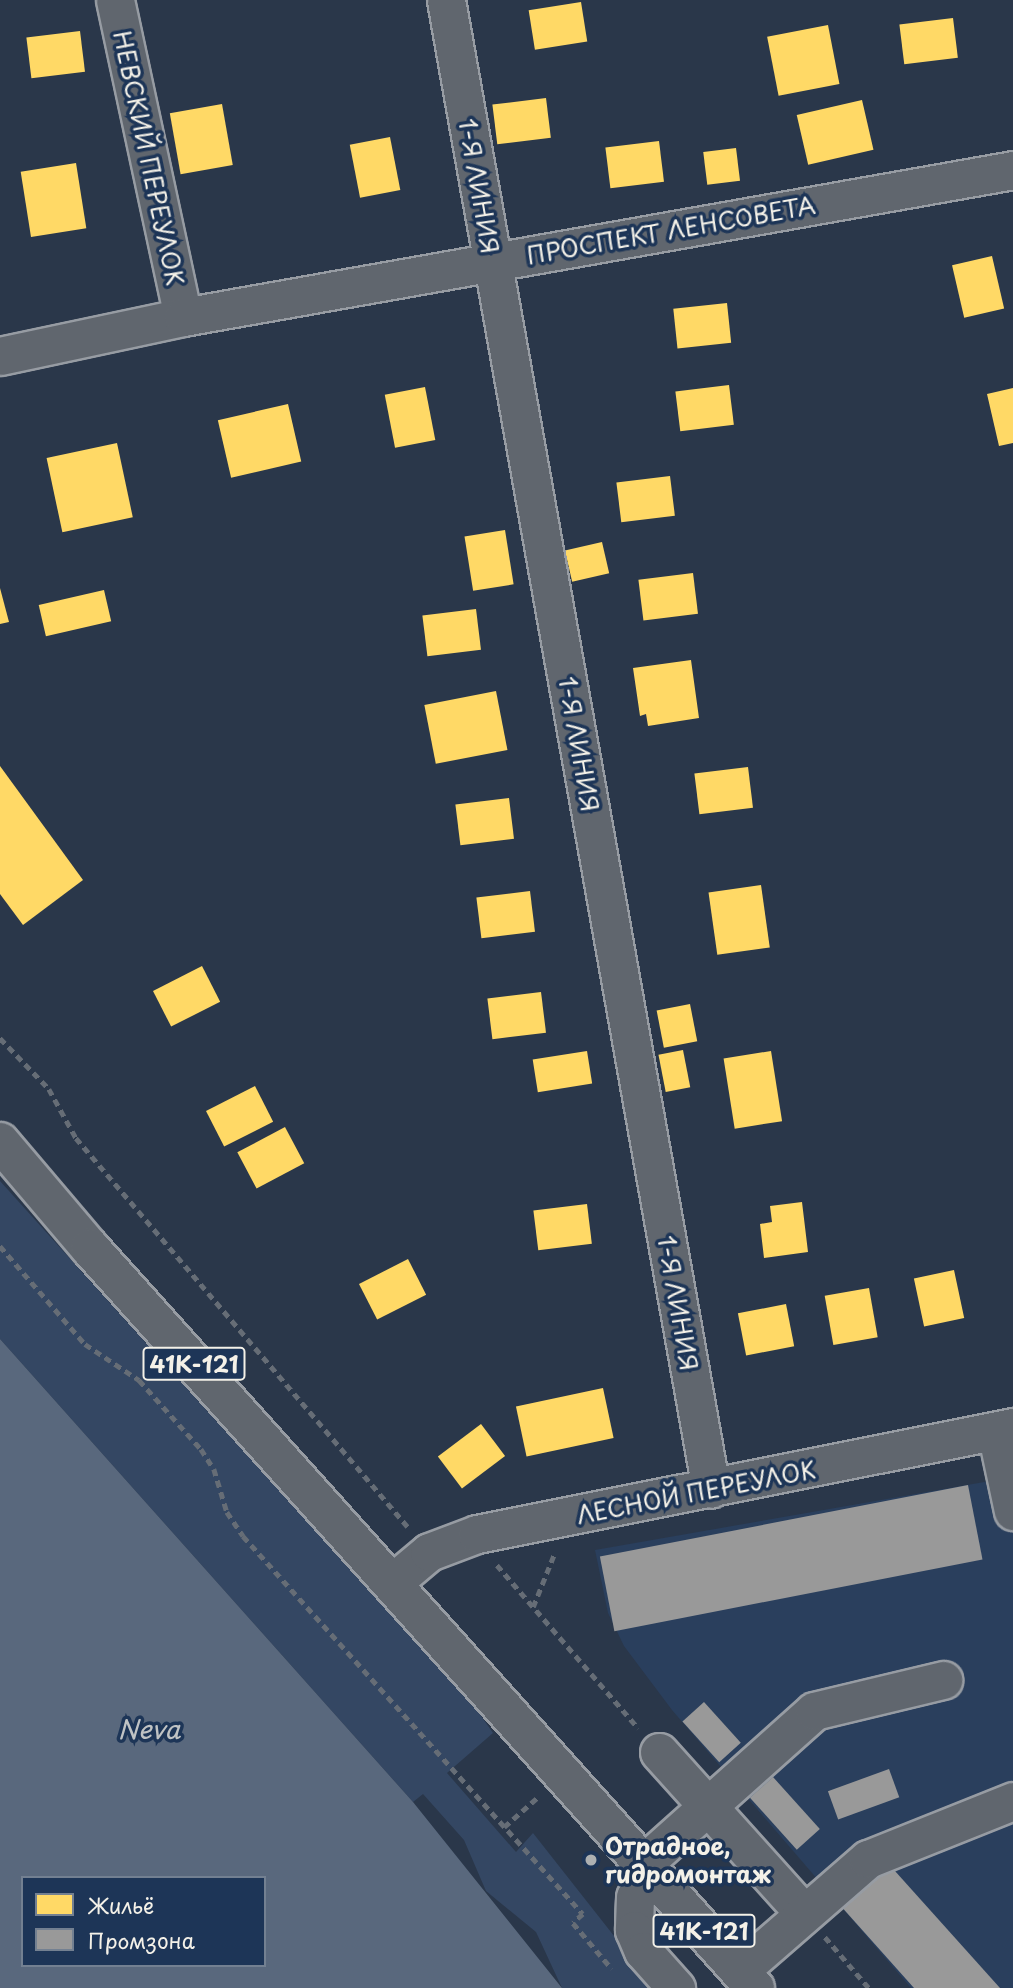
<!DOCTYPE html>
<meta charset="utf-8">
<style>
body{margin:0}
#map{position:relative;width:1013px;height:1988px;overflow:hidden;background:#2a374a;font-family:"Playpen Sans",sans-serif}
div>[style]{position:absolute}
.built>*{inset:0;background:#2a3f5d}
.green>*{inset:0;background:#344763}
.water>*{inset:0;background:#59687d}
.homes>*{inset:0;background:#ffd966;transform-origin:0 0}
.industry>*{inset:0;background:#999;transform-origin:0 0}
.path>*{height:4.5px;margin-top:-2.25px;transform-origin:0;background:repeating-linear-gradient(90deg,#666d76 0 7px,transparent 0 12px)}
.roads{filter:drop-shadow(2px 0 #979ca3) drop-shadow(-2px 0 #979ca3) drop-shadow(0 2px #979ca3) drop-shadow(0 -2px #979ca3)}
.minor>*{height:37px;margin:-18.5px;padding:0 18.5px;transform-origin:18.5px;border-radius:18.5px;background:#60666e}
.major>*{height:38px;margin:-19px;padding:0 19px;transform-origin:19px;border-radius:19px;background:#60666e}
.dots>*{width:19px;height:19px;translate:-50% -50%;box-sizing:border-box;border:4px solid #1d3557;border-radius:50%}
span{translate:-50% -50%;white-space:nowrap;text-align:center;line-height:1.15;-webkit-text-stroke:7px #1d3557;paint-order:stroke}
.shield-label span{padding:2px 5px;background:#1d3557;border:2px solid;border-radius:5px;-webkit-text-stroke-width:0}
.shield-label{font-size:23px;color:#f4f1e8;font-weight:700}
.street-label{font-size:24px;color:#f4f1e8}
.poi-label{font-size:24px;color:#f4f1e8;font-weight:700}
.left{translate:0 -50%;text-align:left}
.water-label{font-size:26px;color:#c0c3c4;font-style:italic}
.legend{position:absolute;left:21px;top:1876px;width:245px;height:91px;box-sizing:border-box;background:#1d3557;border:2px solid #738091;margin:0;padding:9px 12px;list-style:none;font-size:21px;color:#f4f1e8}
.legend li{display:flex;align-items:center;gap:14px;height:35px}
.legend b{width:35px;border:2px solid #738091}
</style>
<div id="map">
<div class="built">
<i style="clip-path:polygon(1013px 1477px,1013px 1988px,911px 1988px,672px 1710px,624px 1646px,608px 1613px,595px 1550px)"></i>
</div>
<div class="green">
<i style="clip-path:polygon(0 1181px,477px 1710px,493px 1733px,447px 1773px,516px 1852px,533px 1833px,655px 1988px,562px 1988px,536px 1932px,486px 1891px,464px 1840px,423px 1794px,413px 1802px,0 1339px)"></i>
</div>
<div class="water">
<i style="clip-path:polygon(evenodd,0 1339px,413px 1802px,562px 1988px,0 1988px,0 1339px,23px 1878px,264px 1878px,264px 1965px,23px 1965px,23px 1878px)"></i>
</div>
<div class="homes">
<i style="left:581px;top:2px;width:40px;height:53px;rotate:81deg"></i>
<i style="left:953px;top:18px;width:40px;height:54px;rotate:83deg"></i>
<i style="left:828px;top:25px;width:60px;height:62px;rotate:79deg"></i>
<i style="left:80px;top:31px;width:41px;height:54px;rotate:83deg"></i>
<i style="left:546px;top:98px;width:40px;height:54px;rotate:83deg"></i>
<i style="left:862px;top:100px;width:51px;height:67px;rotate:77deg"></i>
<i style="left:222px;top:104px;width:62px;height:53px;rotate:80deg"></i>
<i style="left:390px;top:137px;width:54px;height:41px;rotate:79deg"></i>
<i style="left:659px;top:141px;width:41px;height:54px;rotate:83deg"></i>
<i style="left:736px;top:148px;width:33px;height:33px;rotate:83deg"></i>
<i style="left:76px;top:163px;width:66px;height:56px;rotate:81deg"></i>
<i style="left:992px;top:256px;width:54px;height:41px;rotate:77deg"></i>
<i style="left:727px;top:303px;width:40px;height:54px;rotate:84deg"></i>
<i style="left:729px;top:385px;width:40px;height:54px;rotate:83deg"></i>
<i style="left:425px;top:387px;width:54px;height:41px;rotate:79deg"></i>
<i style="clip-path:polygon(1013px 388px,1013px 443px,999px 446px,987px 394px)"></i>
<i style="left:288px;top:404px;width:59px;height:72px;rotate:77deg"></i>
<i style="left:117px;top:443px;width:76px;height:72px;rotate:78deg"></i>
<i style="left:670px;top:476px;width:40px;height:54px;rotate:83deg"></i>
<i style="left:505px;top:530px;width:55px;height:41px;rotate:81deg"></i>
<i style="left:602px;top:542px;width:32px;height:38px;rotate:77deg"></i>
<i style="left:693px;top:573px;width:41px;height:55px;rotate:83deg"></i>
<i style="clip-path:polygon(0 588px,9px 622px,0 624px)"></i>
<i style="left:104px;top:590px;width:32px;height:67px;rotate:77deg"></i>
<i style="left:476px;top:609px;width:41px;height:54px;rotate:83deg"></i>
<i style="clip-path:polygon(691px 660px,699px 718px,648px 726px,646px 714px,640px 716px,633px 668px)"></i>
<i style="left:496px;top:691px;width:60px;height:73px;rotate:79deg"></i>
<i style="clip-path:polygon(0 766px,83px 880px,23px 925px,0 894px)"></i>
<i style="left:748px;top:767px;width:41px;height:54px;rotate:83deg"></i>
<i style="left:509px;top:798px;width:41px;height:54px;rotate:83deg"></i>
<i style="left:761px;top:885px;width:63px;height:53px;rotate:82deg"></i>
<i style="left:530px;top:891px;width:41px;height:54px;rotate:83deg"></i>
<i style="left:202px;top:966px;width:40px;height:55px;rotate:63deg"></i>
<i style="left:541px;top:992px;width:41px;height:54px;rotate:83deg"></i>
<i style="left:690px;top:1004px;width:38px;height:34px;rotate:79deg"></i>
<i style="left:683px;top:1050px;width:38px;height:25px;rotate:79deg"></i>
<i style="left:587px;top:1051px;width:33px;height:55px;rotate:81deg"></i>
<i style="left:771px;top:1051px;width:71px;height:48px;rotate:81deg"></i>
<i style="left:255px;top:1086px;width:40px;height:55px;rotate:63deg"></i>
<i style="left:285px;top:1127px;width:41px;height:54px;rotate:62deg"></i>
<i style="clip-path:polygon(802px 1202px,808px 1252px,764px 1258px,760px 1224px,772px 1222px,770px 1206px)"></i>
<i style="left:587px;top:1204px;width:40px;height:54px;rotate:83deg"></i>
<i style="left:408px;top:1259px;width:40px;height:55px;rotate:63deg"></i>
<i style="left:954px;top:1270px;width:49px;height:41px;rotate:78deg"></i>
<i style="left:869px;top:1288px;width:50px;height:45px;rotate:80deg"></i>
<i style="left:786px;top:1304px;width:43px;height:49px;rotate:79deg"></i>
<i style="left:603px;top:1388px;width:51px;height:89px;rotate:78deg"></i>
<i style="left:481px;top:1424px;width:40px;height:54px;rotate:53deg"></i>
</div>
<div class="industry">
<i style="left:968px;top:1485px;width:76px;height:375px;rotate:79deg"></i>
<i style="left:704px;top:1702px;width:55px;height:29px;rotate:48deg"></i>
<i style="left:889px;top:1769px;width:30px;height:65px;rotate:70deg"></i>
<i style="left:773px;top:1777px;width:70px;height:31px;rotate:48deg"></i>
<i style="clip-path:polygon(886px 1861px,1000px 1988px,914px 1988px,839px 1904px)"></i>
</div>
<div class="path">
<i style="left:0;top:1038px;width:71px;rotate:46.1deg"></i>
<i style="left:49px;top:1089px;width:56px;rotate:61.1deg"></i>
<i style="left:76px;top:1138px;width:511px;rotate:49.52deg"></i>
<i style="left:0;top:1246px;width:130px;rotate:49.1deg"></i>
<i style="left:85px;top:1344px;width:65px;rotate:33.7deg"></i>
<i style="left:139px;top:1380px;width:93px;rotate:48.1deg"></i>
<i style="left:201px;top:1449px;width:24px;rotate:57deg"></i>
<i style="left:214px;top:1469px;width:45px;rotate:73.2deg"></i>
<i style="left:227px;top:1512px;width:29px;rotate:56deg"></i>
<i style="left:243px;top:1536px;width:508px;rotate:48.03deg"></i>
<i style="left:583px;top:1914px;width:13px;rotate:138deg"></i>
<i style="left:573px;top:1923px;width:60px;rotate:49.7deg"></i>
<i style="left:497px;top:1565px;width:216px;rotate:49.1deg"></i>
<i style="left:533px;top:1607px;width:59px;rotate:-68.2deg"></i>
<i style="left:504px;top:1827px;width:45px;rotate:-41.4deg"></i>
<i style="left:825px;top:1937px;width:67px;rotate:49.2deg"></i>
</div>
<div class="roads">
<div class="minor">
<i style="left:115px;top:0;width:324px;rotate:77.9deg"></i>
<i style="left:446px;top:0;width:1512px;rotate:79.91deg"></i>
<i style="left:0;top:356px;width:187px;rotate:-12deg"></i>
<i style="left:183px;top:317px;width:843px;rotate:-10.04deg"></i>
<i style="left:996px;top:1431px;width:82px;rotate:78deg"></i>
<i style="left:392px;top:1583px;width:48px;rotate:-40deg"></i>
<i style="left:429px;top:1552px;width:51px;rotate:-20.6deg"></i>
<i style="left:477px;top:1534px;width:547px;rotate:-11.29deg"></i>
<i style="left:659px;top:1752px;width:217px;rotate:48deg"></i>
<i style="left:643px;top:1864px;width:229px;rotate:-41.8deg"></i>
<i style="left:814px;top:1711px;width:133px;rotate:-13.5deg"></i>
<i style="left:653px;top:1875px;width:28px;rotate:129deg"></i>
<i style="left:635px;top:1897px;width:33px;rotate:92deg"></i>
<i style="left:634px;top:1930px;width:23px;rotate:67deg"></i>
<i style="left:643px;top:1951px;width:50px;rotate:48.3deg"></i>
<i style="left:739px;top:1971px;width:171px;rotate:-41deg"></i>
<i style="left:868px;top:1859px;width:156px;rotate:-21.8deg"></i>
</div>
<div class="major">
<i style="left:0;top:1142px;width:139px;rotate:49.7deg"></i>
<i style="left:90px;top:1248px;width:995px;rotate:48.06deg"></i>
</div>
</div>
<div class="dots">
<i style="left:591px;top:1860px;background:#adb0b1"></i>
</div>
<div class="shield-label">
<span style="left:194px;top:1364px">41К-121</span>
<span style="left:704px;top:1931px">41К-121</span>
</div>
<div class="street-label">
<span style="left:149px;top:158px;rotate:78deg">НЕВСКИЙ ПЕРЕУЛОК</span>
<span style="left:479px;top:186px;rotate:80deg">1-Я ЛИНИЯ</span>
<span style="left:671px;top:230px;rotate:-10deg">ПРОСПЕКТ ЛЕНСОВЕТА</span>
<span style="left:579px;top:744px;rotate:80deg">1-Я ЛИНИЯ</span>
<span style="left:678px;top:1303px;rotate:80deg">1-Я ЛИНИЯ</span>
<span style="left:696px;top:1492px;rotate:-11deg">ЛЕСНОЙ ПЕРЕУЛОК</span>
</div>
<div class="poi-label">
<span class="left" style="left:605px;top:1860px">Отрадное,<br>гидромонтаж</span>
</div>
<div class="water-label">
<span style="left:149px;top:1729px">Neva</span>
</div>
<ul class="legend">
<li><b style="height:19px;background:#ffd966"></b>Жильё</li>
<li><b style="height:19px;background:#999"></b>Промзона</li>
</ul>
</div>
